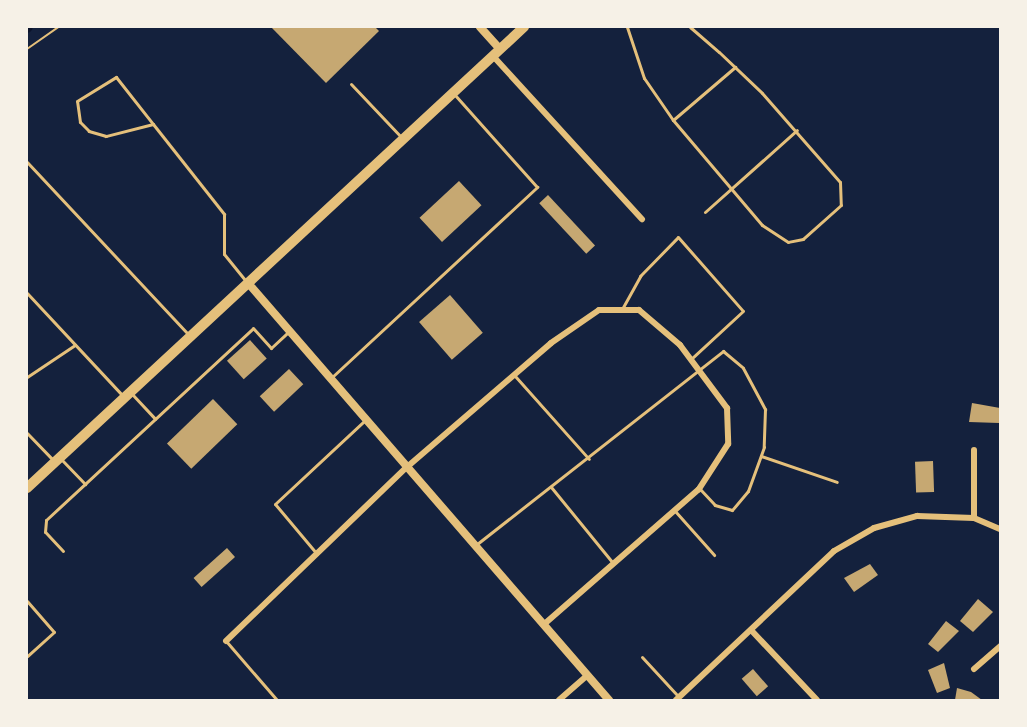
<!DOCTYPE html>
<style>
body{margin:0}
#map{position:relative;width:1027px;height:727px;overflow:hidden;background:#14213d;font-family:"Sofia Sans Condensed",sans-serif}
div>[style]{position:absolute}
.canal>*{height:10px;margin:-5px;padding:0 5px;transform-origin:5px;border-radius:5px;background:#0b132b}
.building>*{inset:0;background:#c6a872;transform-origin:0 0}
.path>*{height:2px;margin:-1px;padding:0 1px;transform-origin:1px;border-radius:1px;background:#e5c07b}
.service>*{height:3px;margin:-1.5px;padding:0 1.5px;transform-origin:1.5px;border-radius:1.5px;background:#e5c07b}
.minor>*{height:6px;margin:-3px;padding:0 3px;transform-origin:3px;border-radius:3px;background:#e5c07b}
.tertiary>*{height:8px;margin:-4px;padding:0 4px;transform-origin:4px;border-radius:4px;background:#e5c07b}
.primary>*{height:10px;margin:-5px;padding:0 5px;transform-origin:5px;border-radius:5px;background:#e5c07b}
span{translate:-50% -50%;white-space:nowrap;text-align:center;line-height:1.15;-webkit-text-stroke:6px #f6f1e7;paint-order:stroke}
.frame{position:absolute;inset:0;border:28px solid #f6f1e7;pointer-events:none}
</style>
<div id="map">
<div class="canal">
<i style="left:27px;top:28px;width:1px;rotate:-45deg"></i>
</div>
<div class="building">
<i style="clip-path:polygon(271px 27px,375px 27px,379px 31px,326px 83px)"></i>
<i style="left:459px;top:181px;width:33px;height:54px;rotate:47deg"></i>
<i style="left:548px;top:195px;width:69px;height:12px;rotate:47deg"></i>
<i style="left:450px;top:295px;width:50px;height:41px;rotate:49deg"></i>
<i style="left:250px;top:340px;width:25px;height:31px;rotate:48deg"></i>
<i style="left:289px;top:369px;width:21px;height:40px;rotate:47deg"></i>
<i style="left:213px;top:399px;width:35px;height:64px;rotate:46deg"></i>
<i style="clip-path:polygon(972px 403px,1000px 408px,999px 423px,969px 422px)"></i>
<i style="left:933px;top:461px;width:31px;height:18px;rotate:88deg"></i>
<i style="left:227px;top:548px;width:12px;height:45px;rotate:48deg"></i>
<i style="clip-path:polygon(870px 564px,878px 575px,854px 592px,844px 578px)"></i>
<i style="clip-path:polygon(978px 599px,993px 612px,973px 632px,960px 621px)"></i>
<i style="clip-path:polygon(946px 621px,959px 631px,938px 652px,928px 644px)"></i>
<i style="clip-path:polygon(944px 663px,950px 688px,937px 693px,928px 670px)"></i>
<i style="left:753px;top:669px;width:23px;height:15px;rotate:49deg"></i>
<i style="clip-path:polygon(957px 688px,971px 692px,982px 700px,955px 700px)"></i>
</div>
<div class="path">
<i style="left:27px;top:49px;width:39px;rotate:-35deg"></i>
</div>
<div class="service">
<i style="left:627px;top:27px;width:54px;rotate:71.6deg"></i>
<i style="left:644px;top:78px;width:51px;rotate:55.4deg"></i>
<i style="left:690px;top:27px;width:38px;rotate:41deg"></i>
<i style="left:719px;top:52px;width:59px;rotate:43.6deg"></i>
<i style="left:762px;top:93px;width:118px;rotate:48.8deg"></i>
<i style="left:840px;top:182px;width:23px;rotate:88deg"></i>
<i style="left:841px;top:205px;width:51px;rotate:138.2deg"></i>
<i style="left:803px;top:239px;width:15px;rotate:169deg"></i>
<i style="left:788px;top:242px;width:31px;rotate:-147deg"></i>
<i style="left:762px;top:225px;width:138px;rotate:-130.3deg"></i>
<i style="left:673px;top:120px;width:82px;rotate:-40.5deg"></i>
<i style="left:116px;top:77px;width:60px;rotate:51.8deg"></i>
<i style="left:153px;top:124px;width:49px;rotate:165.7deg"></i>
<i style="left:106px;top:136px;width:18px;rotate:-164deg"></i>
<i style="left:89px;top:131px;width:13px;rotate:-135deg"></i>
<i style="left:80px;top:122px;width:21px;rotate:-98deg"></i>
<i style="left:77px;top:101px;width:46px;rotate:-31.6deg"></i>
<i style="left:351px;top:84px;width:74px;rotate:46.6deg"></i>
<i style="left:153px;top:124px;width:115px;rotate:51.7deg"></i>
<i style="left:224px;top:214px;width:40px;rotate:90deg"></i>
<i style="left:224px;top:254px;width:36px;rotate:51deg"></i>
<i style="left:27px;top:162px;width:237px;rotate:46.9deg"></i>
<i style="left:705px;top:212px;width:123px;rotate:-41.7deg"></i>
<i style="left:27px;top:293px;width:142px;rotate:47deg"></i>
<i style="left:622px;top:309px;width:38px;rotate:-61deg"></i>
<i style="left:640px;top:276px;width:54px;rotate:-45.7deg"></i>
<i style="left:678px;top:237px;width:98px;rotate:48.7deg"></i>
<i style="left:743px;top:311px;width:71px;rotate:137.3deg"></i>
<i style="left:515px;top:376px;width:111px;rotate:48.3deg"></i>
<i style="left:27px;top:377px;width:58px;rotate:-33.7deg"></i>
<i style="left:332px;top:377px;width:280px;rotate:-42.8deg"></i>
<i style="left:537px;top:187px;width:122px;rotate:-131.7deg"></i>
<i style="left:132px;top:394px;width:34px;rotate:47deg"></i>
<i style="left:27px;top:433px;width:37px;rotate:46deg"></i>
<i style="left:761px;top:456px;width:80px;rotate:18.9deg"></i>
<i style="left:61px;top:459px;width:35px;rotate:46deg"></i>
<i style="left:551px;top:487px;width:98px;rotate:50.8deg"></i>
<i style="left:675px;top:511px;width:59px;rotate:48.4deg"></i>
<i style="left:477px;top:544px;width:313px;rotate:-38.1deg"></i>
<i style="left:723px;top:351px;width:26px;rotate:40deg"></i>
<i style="left:743px;top:368px;width:47px;rotate:61.8deg"></i>
<i style="left:765px;top:409px;width:38px;rotate:92deg"></i>
<i style="left:764px;top:447px;width:47px;rotate:110deg"></i>
<i style="left:748px;top:491px;width:25px;rotate:130deg"></i>
<i style="left:732px;top:510px;width:18px;rotate:-164deg"></i>
<i style="left:715px;top:505px;width:22px;rotate:-133deg"></i>
<i style="left:63px;top:551px;width:26px;rotate:-133deg"></i>
<i style="left:45px;top:532px;width:12px;rotate:-85deg"></i>
<i style="left:46px;top:520px;width:282px;rotate:-42.8deg"></i>
<i style="left:253px;top:328px;width:27px;rotate:48deg"></i>
<i style="left:271px;top:348px;width:23px;rotate:-43deg"></i>
<i style="left:317px;top:554px;width:65px;rotate:-130deg"></i>
<i style="left:275px;top:504px;width:122px;rotate:-43deg"></i>
<i style="left:27px;top:601px;width:41px;rotate:48.9deg"></i>
<i style="left:54px;top:632px;width:36px;rotate:138deg"></i>
<i style="left:226px;top:641px;width:78px;rotate:49.2deg"></i>
<i style="left:642px;top:657px;width:53px;rotate:47.3deg"></i>
</div>
<div class="minor">
<i style="left:493px;top:56px;width:221px;rotate:47.6deg"></i>
<i style="left:974px;top:518px;width:68px;rotate:-90deg"></i>
<i style="left:751px;top:630px;width:96px;rotate:46.7deg"></i>
<i style="left:226px;top:641px;width:251px;rotate:-43.9deg"></i>
<i style="left:407px;top:467px;width:190px;rotate:-40.7deg"></i>
<i style="left:551px;top:343px;width:58px;rotate:-34.5deg"></i>
<i style="left:599px;top:310px;width:40px"></i>
<i style="left:639px;top:310px;width:54px;rotate:40.5deg"></i>
<i style="left:680px;top:345px;width:79px;rotate:53.3deg"></i>
<i style="left:727px;top:408px;width:36px;rotate:88deg"></i>
<i style="left:728px;top:444px;width:54px;rotate:122.8deg"></i>
<i style="left:699px;top:489px;width:206px;rotate:138.9deg"></i>
<i style="left:974px;top:669px;width:35px;rotate:-41deg"></i>
<i style="left:559px;top:700px;width:38px;rotate:-41deg"></i>
<i style="left:676px;top:700px;width:217px;rotate:-43.3deg"></i>
<i style="left:834px;top:551px;width:46px;rotate:-29.9deg"></i>
<i style="left:874px;top:528px;width:45px;rotate:-15.6deg"></i>
<i style="left:917px;top:516px;width:57px;rotate:2deg"></i>
<i style="left:974px;top:518px;width:28px;rotate:23deg"></i>
</div>
<div class="tertiary">
<i style="left:480px;top:27px;width:30px;rotate:48deg"></i>
<i style="left:248px;top:283px;width:552px;rotate:49.12deg"></i>
</div>
<div class="primary">
<i style="left:27px;top:488px;width:678px;rotate:-42.85deg"></i>
</div>
<div class="frame"></div>
</div>
